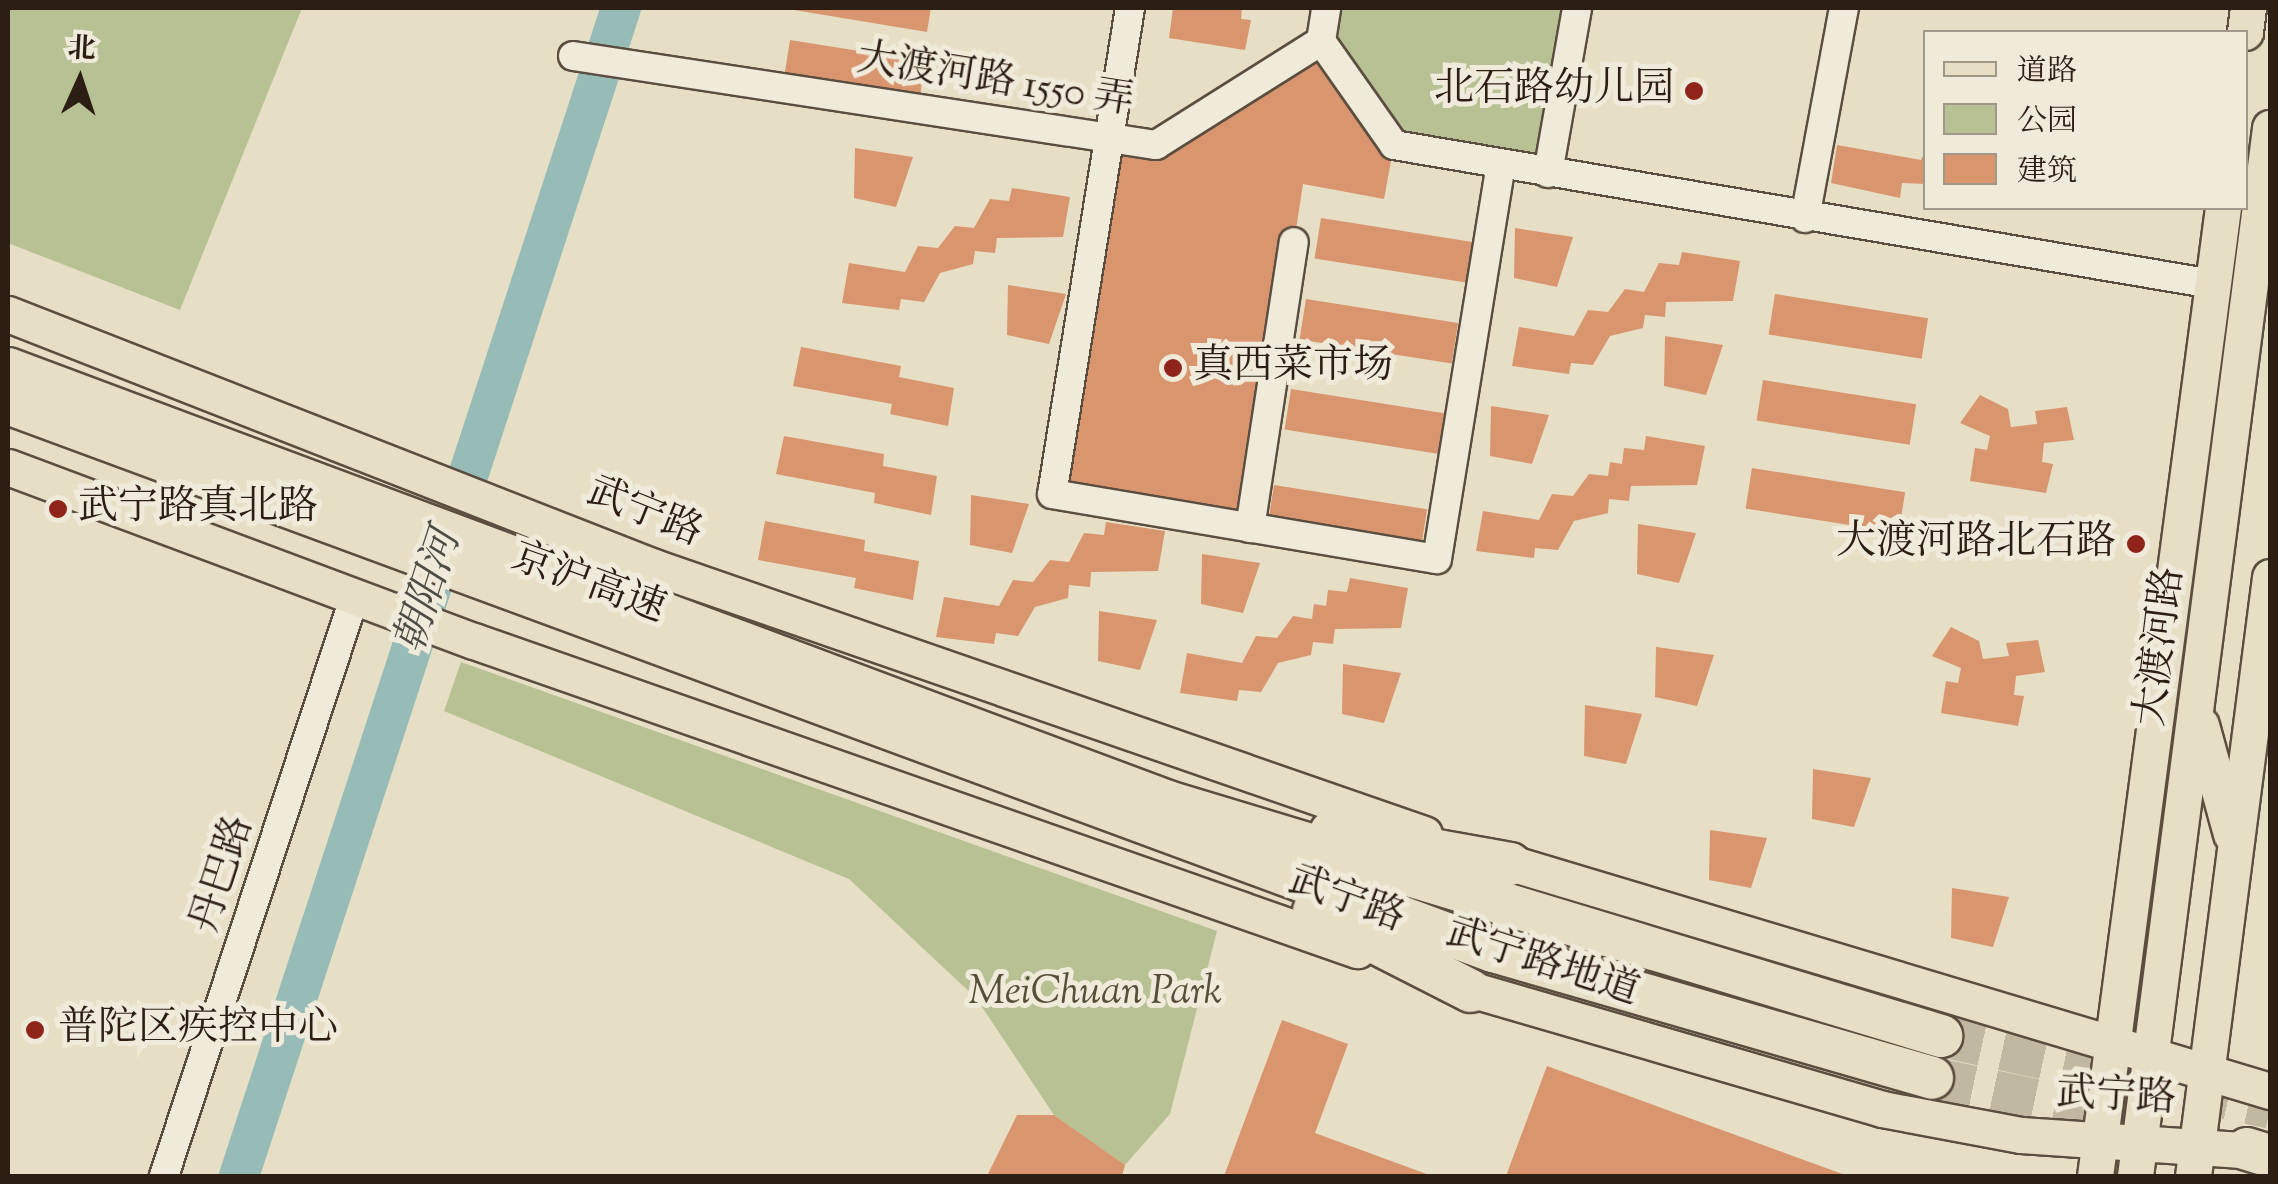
<!DOCTYPE html>
<meta charset="utf-8">
<style>
body{margin:0}
#map{position:relative;width:2278px;height:1184px;overflow:hidden;background:#e6dfc5;font-family:"Sorts Mill Goudy","Noto Serif SC",serif}
div>[style]{position:absolute}
.green>*{inset:0;background:#b7c193}
.river>*{height:40px;margin:-20px;padding:0 20px;transform-origin:20px;border-radius:20px;background:#97bcb8}
.building>*{inset:0;background:#d9956e;transform-origin:0 0}
.highway-tunnel>*{height:42px;margin-top:-21px;transform-origin:0;background:repeating-linear-gradient(90deg,#c1b8a1 0 42px,transparent 0 63px)}
.roads{filter:drop-shadow(2px 0 #5b4e40) drop-shadow(-2px 0 #5b4e40) drop-shadow(0 2px #5b4e40) drop-shadow(0 -2px #5b4e40)}
.minor>*{height:28px;margin:-14px;padding:0 14px;transform-origin:14px;border-radius:14px;background:#efead9}
.major>*{height:35px;margin:-17.5px;padding:0 17.5px;transform-origin:17.5px;border-radius:17.5px;background:#e6dfc5}
.highway>*{height:42px;margin:-21px;padding:0 21px;transform-origin:21px;border-radius:21px;background:#e6dfc5}
.dots>*{width:28px;height:28px;translate:-50% -50%;box-sizing:border-box;border:5px solid #efead9;border-radius:50%}
span{translate:-50% -50%;white-space:nowrap;text-align:center;line-height:1.15;-webkit-text-stroke:10px #efead9;paint-order:stroke}
.street-label{font-size:40px;color:#2d1e13}
.poi-label{font-size:40px;color:#2d1e13}
.right{translate:-100% -50%;text-align:right}
.left{translate:0 -50%;text-align:left}
.park-label{font-size:40px;color:#564f39;font-style:italic}
.water-label{font-size:42px;color:#4d4d45;font-style:italic}
.frame{position:absolute;inset:0;border:10px solid #2d1e13;pointer-events:none}
.legend{position:absolute;left:1923px;top:30px;width:325px;height:180px;box-sizing:border-box;background:#efead9;border:2px solid #a1988a;margin:0;padding:12px 18px;list-style:none;font-size:30px;color:#2d1e13}
.legend li{display:flex;align-items:center;gap:20px;height:50px}
.legend b{width:50px;border:2px solid #a1988a}
.north{position:absolute;left:30px;top:30px;width:100px;height:100px;-webkit-text-stroke:8px #efead9;paint-order:stroke;rotate:3deg;font-size:28px;font-weight:700;line-height:40px;text-align:center;color:#2d1e13}
.north::after{content:'';display:block;margin:auto;width:35px;height:45px;background:#2d1e13;clip-path:polygon(50% 0,100% 100%,50% 72%,0 100%)}
</style>
<div id="map">
<div class="green">
<i style="clip-path:polygon(8px 8px,302px 8px,180px 310px,8px 243px)"></i>
<i style="clip-path:polygon(1326px 8px,1571px 8px,1548px 173px,1394px 145px,1321px 41px)"></i>
<i style="clip-path:polygon(461px 662px,1217px 931px,1170px 1114px,1125px 1165px,1054px 1115px,976px 998px,849px 879px,444px 711px)"></i>
</div>
<div class="river">
<i style="left:239px;top:1176px;width:1229px;rotate:-71.89deg"></i>
</div>
<div class="building">
<i style="clip-path:polygon(782px 8px,931px 8px,927px 32px)"></i>
<i style="clip-path:polygon(1173px 8px,1242px 8px,1241px 19px,1251px 20px,1245px 50px,1169px 38px)"></i>
<i style="left:790px;top:40px;width:137px;height:43px;rotate:9deg"></i>
<i style="clip-path:polygon(1321px 41px,1394px 145px,1384px 199px,1303px 184px,1250px 528px,1052px 494px,1109px 141px,1156px 145px)"></i>
<i style="clip-path:polygon(1837px 145px,1921px 160px,1926px 149px,1926px 184px,1902px 183px,1900px 198px,1831px 183px)"></i>
<i style="clip-path:polygon(855px 148px,913px 157px,896px 207px,854px 198px)"></i>
<i style="clip-path:polygon(1012px 188px,1070px 197px,1063px 237px,997px 238px,995px 253px,975px 251px,973px 264px,940px 273px,924px 302px,901px 299px,899px 310px,842px 303px,849px 263px,905px 272px,918px 246px,938px 248px,955px 226px,974px 228px,990px 199px,1009px 201px)"></i>
<i style="left:1321px;top:218px;width:155px;height:41px;rotate:9deg"></i>
<i style="clip-path:polygon(1515px 228px,1573px 237px,1557px 287px,1514px 278px)"></i>
<i style="clip-path:polygon(1682px 252px,1740px 261px,1733px 301px,1666px 302px,1665px 317px,1645px 315px,1643px 328px,1610px 336px,1593px 365px,1571px 363px,1569px 374px,1512px 366px,1519px 327px,1574px 336px,1588px 310px,1608px 312px,1625px 289px,1644px 292px,1659px 263px,1679px 265px)"></i>
<i style="clip-path:polygon(1008px 285px,1066px 294px,1049px 344px,1007px 335px)"></i>
<i style="left:1775px;top:294px;width:155px;height:41px;rotate:9deg"></i>
<i style="left:1306px;top:299px;width:154px;height:41px;rotate:9deg"></i>
<i style="clip-path:polygon(1665px 336px,1723px 345px,1706px 395px,1664px 386px)"></i>
<i style="clip-path:polygon(801px 347px,901px 366px,899px 377px,954px 388px,948px 426px,890px 414px,892px 404px,793px 386px)"></i>
<i style="left:1763px;top:380px;width:155px;height:41px;rotate:9deg"></i>
<i style="left:1291px;top:389px;width:155px;height:41px;rotate:9deg"></i>
<i style="clip-path:polygon(1980px 395px,2008px 409px,2011px 427px,2037px 424px,2035px 411px,2067px 407px,2074px 440px,2044px 443px,2042px 462px,2053px 464px,2046px 493px,1970px 481px,1975px 448px,1987px 450px,1990px 436px,1960px 423px)"></i>
<i style="clip-path:polygon(1491px 406px,1549px 415px,1532px 464px,1490px 456px)"></i>
<i style="clip-path:polygon(784px 436px,884px 454px,883px 466px,937px 476px,931px 515px,874px 503px,875px 493px,776px 474px)"></i>
<i style="clip-path:polygon(1646px 436px,1705px 446px,1697px 485px,1631px 486px,1629px 501px,1609px 499px,1608px 513px,1574px 521px,1558px 550px,1535px 548px,1534px 558px,1476px 551px,1483px 511px,1539px 520px,1552px 494px,1573px 496px,1589px 474px,1608px 476px,1610px 462px,1622px 464px,1624px 448px,1644px 450px)"></i>
<i style="left:1752px;top:468px;width:155px;height:41px;rotate:9deg"></i>
<i style="left:1274px;top:485px;width:155px;height:41px;rotate:9deg"></i>
<i style="clip-path:polygon(971px 495px,1029px 504px,1012px 553px,970px 545px)"></i>
<i style="clip-path:polygon(765px 521px,865px 540px,864px 551px,919px 561px,913px 600px,854px 588px,856px 578px,758px 560px)"></i>
<i style="clip-path:polygon(1106px 522px,1165px 531px,1158px 571px,1091px 572px,1090px 587px,1069px 585px,1068px 598px,1035px 607px,1018px 636px,996px 633px,994px 644px,936px 637px,944px 597px,999px 606px,1013px 580px,1033px 582px,1050px 560px,1069px 562px,1084px 533px,1104px 535px)"></i>
<i style="clip-path:polygon(1638px 524px,1696px 533px,1679px 583px,1637px 574px)"></i>
<i style="clip-path:polygon(1202px 554px,1260px 563px,1243px 613px,1201px 604px)"></i>
<i style="clip-path:polygon(1350px 578px,1408px 588px,1401px 628px,1335px 629px,1333px 644px,1313px 642px,1311px 655px,1278px 663px,1261px 692px,1239px 690px,1237px 701px,1180px 693px,1187px 653px,1242px 663px,1256px 636px,1277px 638px,1293px 616px,1312px 619px,1314px 604px,1326px 606px,1328px 590px,1347px 592px)"></i>
<i style="clip-path:polygon(1099px 611px,1157px 620px,1140px 670px,1098px 661px)"></i>
<i style="clip-path:polygon(1951px 627px,1979px 641px,1983px 659px,2009px 656px,2006px 643px,2038px 640px,2045px 672px,2016px 676px,2014px 695px,2024px 696px,2018px 726px,1941px 713px,1946px 681px,1958px 683px,1961px 668px,1932px 656px)"></i>
<i style="clip-path:polygon(1656px 647px,1714px 655px,1697px 706px,1655px 697px)"></i>
<i style="clip-path:polygon(1343px 664px,1401px 673px,1384px 723px,1342px 714px)"></i>
<i style="clip-path:polygon(1585px 705px,1642px 714px,1626px 764px,1584px 756px)"></i>
<i style="clip-path:polygon(1813px 769px,1871px 778px,1854px 827px,1812px 819px)"></i>
<i style="clip-path:polygon(1710px 830px,1767px 838px,1751px 888px,1709px 880px)"></i>
<i style="clip-path:polygon(1952px 888px,2009px 897px,1993px 947px,1951px 938px)"></i>
<i style="clip-path:polygon(1282px 1020px,1348px 1044px,1315px 1133px,1432px 1176px,1224px 1176px)"></i>
<i style="clip-path:polygon(1547px 1066px,1848px 1176px,1506px 1176px)"></i>
<i style="clip-path:polygon(1017px 1115px,1054px 1115px,1125px 1165px,1122px 1176px,987px 1176px)"></i>
</div>
<div class="highway-tunnel">
<i style="left:1941px;top:1036px;width:337px;rotate:12.3deg"></i>
<i style="left:1932px;top:1078px;width:255px;rotate:12deg"></i>
</div>
<div class="roads">
<div class="minor">
<i style="left:1130px;top:8px;width:492px;rotate:99.1deg"></i>
<i style="left:1052px;top:494px;width:390px;rotate:9.6deg"></i>
<i style="left:1437px;top:559px;width:399px;rotate:-80.8deg"></i>
<i style="left:1321px;top:41px;width:33px;rotate:-81deg"></i>
<i style="left:573px;top:56px;width:590px;rotate:8.68deg"></i>
<i style="left:1156px;top:145px;width:195px;rotate:-32.2deg"></i>
<i style="left:1321px;top:41px;width:127px;rotate:54.9deg"></i>
<i style="left:1394px;top:145px;width:830px;rotate:9.64deg"></i>
<i style="left:1548px;top:173px;width:168px;rotate:-80deg"></i>
<i style="left:1805px;top:218px;width:214px;rotate:-79.5deg"></i>
<i style="left:1250px;top:528px;width:289px;rotate:-81.3deg"></i>
<i style="left:164px;top:1176px;width:612px;rotate:-71.8deg"></i>
</div>
<div class="major">
<i style="left:2245px;top:32px;width:24px;rotate:-83deg"></i>
<i style="left:8px;top:314px;width:694px;rotate:21.39deg"></i>
<i style="left:654px;top:567px;width:815px;rotate:19.12deg"></i>
<i style="left:8px;top:467px;width:497px;rotate:20.5deg"></i>
<i style="left:474px;top:641px;width:936px;rotate:19.29deg"></i>
<i style="left:2201px;top:725px;width:113px;rotate:74.6deg"></i>
<i style="left:1487px;top:856px;width:818px;rotate:16.71deg"></i>
<i style="left:1449px;top:983px;width:451px;rotate:16.2deg"></i>
<i style="left:1882px;top:1109px;width:141px;rotate:10.6deg"></i>
<i style="left:2021px;top:1135px;width:250px;rotate:3.9deg"></i>
<i style="left:2095px;top:1176px;width:976px;rotate:-82.47deg"></i>
<i style="left:2135px;top:1176px;width:1057px;rotate:-82.66deg"></i>
<i style="left:2193px;top:1176px;width:604px;rotate:-82.67deg"></i>
</div>
<div class="highway">
<i style="left:8px;top:369px;width:1238px;rotate:20.47deg"></i>
<i style="left:1168px;top:802px;width:808px;rotate:16.84deg"></i>
<i style="left:8px;top:403px;width:1583px;rotate:20.26deg"></i>
<i style="left:1493px;top:951px;width:457px;rotate:16.1deg"></i>
<i style="left:1331px;top:832px;width:182px;rotate:10.1deg"></i>
<i style="left:1314px;top:911px;width:176px;rotate:27deg"></i>
<i style="left:2247px;top:1149px;width:24px;rotate:17deg"></i>
</div>
</div>
<div class="dots">
<i style="left:1694px;top:91px;background:#8f2418"></i>
<i style="left:1173px;top:368px;background:#8f2418"></i>
<i style="left:58px;top:509px;background:#8f2418"></i>
<i style="left:2136px;top:544px;background:#8f2418"></i>
<i style="left:35px;top:1030px;background:#8f2418"></i>
</div>
<div class="street-label">
<span style="left:995px;top:82px;rotate:9deg">大渡河路 1550 弄</span>
<span style="left:644px;top:514px;rotate:22deg">武宁路</span>
<span style="left:588px;top:585px;rotate:20deg">京沪高速</span>
<span style="left:2162px;top:647px;rotate:-83deg">大渡河路</span>
<span style="left:224px;top:875px;rotate:-72deg">丹巴路</span>
<span style="left:1346px;top:901px;rotate:20deg">武宁路</span>
<span style="left:1542px;top:964px;rotate:18deg">武宁路地道</span>
<span style="left:2116px;top:1098px;rotate:3deg">武宁路</span>
</div>
<div class="poi-label">
<span class="right" style="left:1674px;top:91px">北石路幼儿园</span>
<span class="left" style="left:1193px;top:368px">真西菜市场</span>
<span class="left" style="left:78px;top:509px">武宁路真北路</span>
<span class="right" style="left:2116px;top:544px">大渡河路北石路</span>
<span class="left" style="left:58px;top:1030px">普陀区疾控中心</span>
</div>
<div class="park-label">
<span style="left:1095px;top:994px">MeiChuan Park</span>
</div>
<div class="water-label">
<span style="left:430px;top:592px;rotate:-72deg">朝阳河</span>
</div>
<div class="frame"></div>
<ul class="legend">
<li><b style="height:12px;background:#e6dfc5"></b>道路</li>
<li><b style="height:28px;background:#b7c193"></b>公园</li>
<li><b style="height:28px;background:#d9956e"></b>建筑</li>
</ul>
<div class="north">北</div>
</div>
